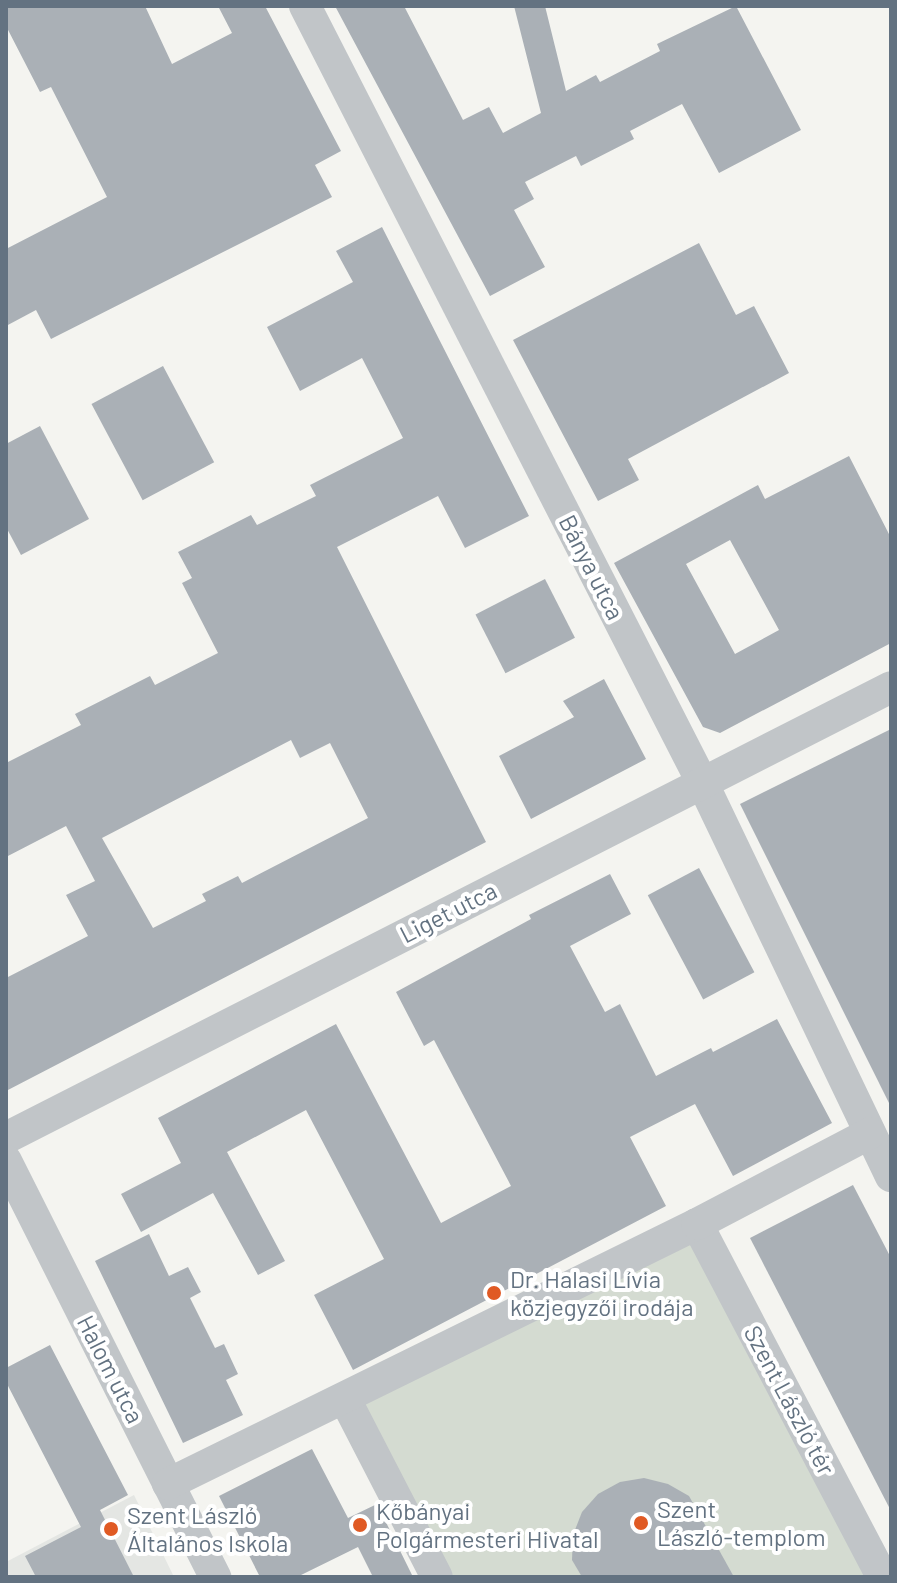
<!DOCTYPE html>
<meta charset="utf-8">
<style>
body{margin:0}
#map{position:relative;width:897px;height:1583px;overflow:hidden;background:#f4f4f0;font-family:Barlow,sans-serif}
div>[style]{position:absolute}
.built>*{inset:0;background:#e4e6e3}
.green>*{inset:0;background:#d4dbd1}
.building>*{inset:0;background:#aab0b6;transform-origin:0 0}
.street>*{height:32px;margin:-16px;padding:0 16px;transform-origin:16px;border-radius:16px;background:#c1c5c8}
.dots>*{width:22px;height:22px;translate:-50% -50%;box-sizing:border-box;border:4px solid #fff;border-radius:50%}
span{translate:-50% -50%;white-space:nowrap;text-align:center;line-height:1.15;-webkit-text-stroke:8px #fff;paint-order:stroke}
.street-label{font-size:24px;color:#637281}
.poi-label{font-size:24px;color:#637281}
.left{translate:0 -50%;text-align:left}
.frame{position:absolute;inset:0;border:8px solid #637281;pointer-events:none}
</style>
<div id="map">
<div class="built">
<i style="clip-path:polygon(134px 1495px,174px 1577px,6px 1577px,6px 1562px)"></i>
</div>
<div class="green">
<i style="clip-path:polygon(697px 1224px,882px 1577px,437px 1577px,345px 1399px)"></i>
</div>
<div class="building">
<i style="clip-path:polygon(6px 6px,145px 6px,172px 64px,232px 33px,218px 6px,265px 6px,341px 151px,315px 165px,332px 197px,51px 339px,36px 310px,6px 326px,6px 249px,107px 197px,51px 87px,40px 92px,6px 26px)"></i>
<i style="clip-path:polygon(335px 6px,404px 6px,463px 120px,489px 107px,503px 133px,541px 113px,514px 6px,545px 6px,566px 91px,596px 75px,600px 82px,660px 51px,657px 44px,736px 6px,801px 130px,719px 173px,682px 104px,630px 131px,634px 139px,581px 166px,576px 156px,525px 182px,534px 199px,514px 210px,545px 267px,490px 296px)"></i>
<i style="clip-path:polygon(evenodd,382px 227px,529px 516px,465px 548px,438px 496px,337px 547px,486px 842px,6px 1091px,6px 978px,88px 936px,66px 895px,95px 881px,66px 826px,6px 857px,6px 763px,81px 725px,75px 714px,150px 676px,155px 685px,218px 653px,182px 583px,192px 578px,178px 552px,251px 515px,257px 525px,316px 496px,310px 485px,403px 438px,362px 358px,300px 391px,267px 327px,353px 282px,336px 251px,382px 227px,291px 740px,300px 758px,330px 743px,368px 818px,242px 883px,238px 876px,202px 894px,206px 901px,153px 928px,102px 838px,291px 740px)"></i>
<i style="clip-path:polygon(699px 243px,736px 315px,754px 306px,789px 373px,628px 459px,639px 480px,598px 501px,513px 340px)"></i>
<i style="left:163px;top:366px;width:109px;height:81px;rotate:62deg"></i>
<i style="clip-path:polygon(40px 426px,89px 519px,21px 555px,6px 527px,6px 444px)"></i>
<i style="clip-path:polygon(evenodd,849px 456px,891px 538px,891px 643px,720px 733px,703px 727px,614px 563px,758px 485px,765px 499px,849px 456px,730px 540px,779px 630px,735px 654px,686px 564px,730px 540px)"></i>
<i style="left:545px;top:579px;width:66px;height:78px;rotate:63deg"></i>
<i style="clip-path:polygon(604px 679px,646px 759px,531px 819px,499px 756px,574px 717px,563px 701px)"></i>
<i style="clip-path:polygon(891px 729px,891px 1107px,740px 804px)"></i>
<i style="left:699px;top:868px;width:118px;height:58px;rotate:62deg"></i>
<i style="clip-path:polygon(610px 874px,631px 914px,570px 946px,605px 1012px,620px 1004px,656px 1076px,711px 1048px,713px 1052px,777px 1019px,832px 1123px,733px 1176px,695px 1104px,630px 1137px,666px 1206px,353px 1370px,314px 1295px,384px 1259px,306px 1110px,227px 1152px,285px 1261px,258px 1275px,213px 1193px,141px 1232px,121px 1194px,181px 1163px,158px 1118px,336px 1024px,441px 1223px,511px 1186px,434px 1040px,424px 1046px,396px 992px,531px 919px,529px 915px)"></i>
<i style="clip-path:polygon(853px 1185px,891px 1258px,891px 1511px,750px 1238px)"></i>
<i style="clip-path:polygon(149px 1234px,169px 1276px,188px 1267px,201px 1292px,190px 1298px,215px 1348px,224px 1344px,238px 1374px,226px 1380px,243px 1415px,183px 1443px,95px 1261px)"></i>
<i style="clip-path:polygon(50px 1345px,128px 1495px,100px 1510px,134px 1577px,36px 1577px,25px 1556px,81px 1527px,6px 1382px,6px 1368px)"></i>
<i style="clip-path:polygon(312px 1449px,348px 1518px,377px 1504px,413px 1577px,373px 1577px,358px 1547px,297px 1577px,260px 1577px,219px 1496px)"></i>
<i style="clip-path:polygon(644px 1478px,668px 1484px,689px 1496px,734px 1577px,582px 1577px,572px 1560px,573px 1535px,582px 1512px,598px 1494px,620px 1482px)"></i>
</div>
<div class="street">
<i style="left:305px;top:6px;width:872px;rotate:62.91deg"></i>
<i style="left:702px;top:782px;width:437px;rotate:64.4deg"></i>
<i style="left:6px;top:1138px;width:993px;rotate:-27deg"></i>
<i style="left:6px;top:1161px;width:466px;rotate:63.3deg"></i>
<i style="left:697px;top:1224px;width:399px;rotate:62.3deg"></i>
<i style="left:345px;top:1399px;width:200px;rotate:62.7deg"></i>
<i style="left:168px;top:1484px;width:589px;rotate:-26.17deg"></i>
<i style="left:697px;top:1224px;width:195px;rotate:-27.7deg"></i>
</div>
<div class="dots">
<i style="left:494px;top:1293px;background:#e05a24"></i>
<i style="left:641px;top:1523px;background:#e05a24"></i>
<i style="left:360px;top:1525px;background:#e05a24"></i>
<i style="left:111px;top:1529px;background:#e05a24"></i>
</div>
<div class="street-label">
<span style="left:592px;top:567px;rotate:63deg">Bánya utca</span>
<span style="left:448px;top:912px;rotate:-27deg">Liget utca</span>
<span style="left:111px;top:1369px;rotate:63deg">Halom utca</span>
<span style="left:790px;top:1400px;rotate:62deg">Szent László tér</span>
</div>
<div class="poi-label">
<span class="left" style="left:510px;top:1293px">Dr. Halasi Lívia<br>közjegyzői irodája</span>
<span class="left" style="left:657px;top:1523px">Szent<br>László-templom</span>
<span class="left" style="left:376px;top:1525px">Kőbányai<br>Polgármesteri Hivatal</span>
<span class="left" style="left:127px;top:1529px">Szent László<br>Általános Iskola</span>
</div>
<div class="frame"></div>
</div>
